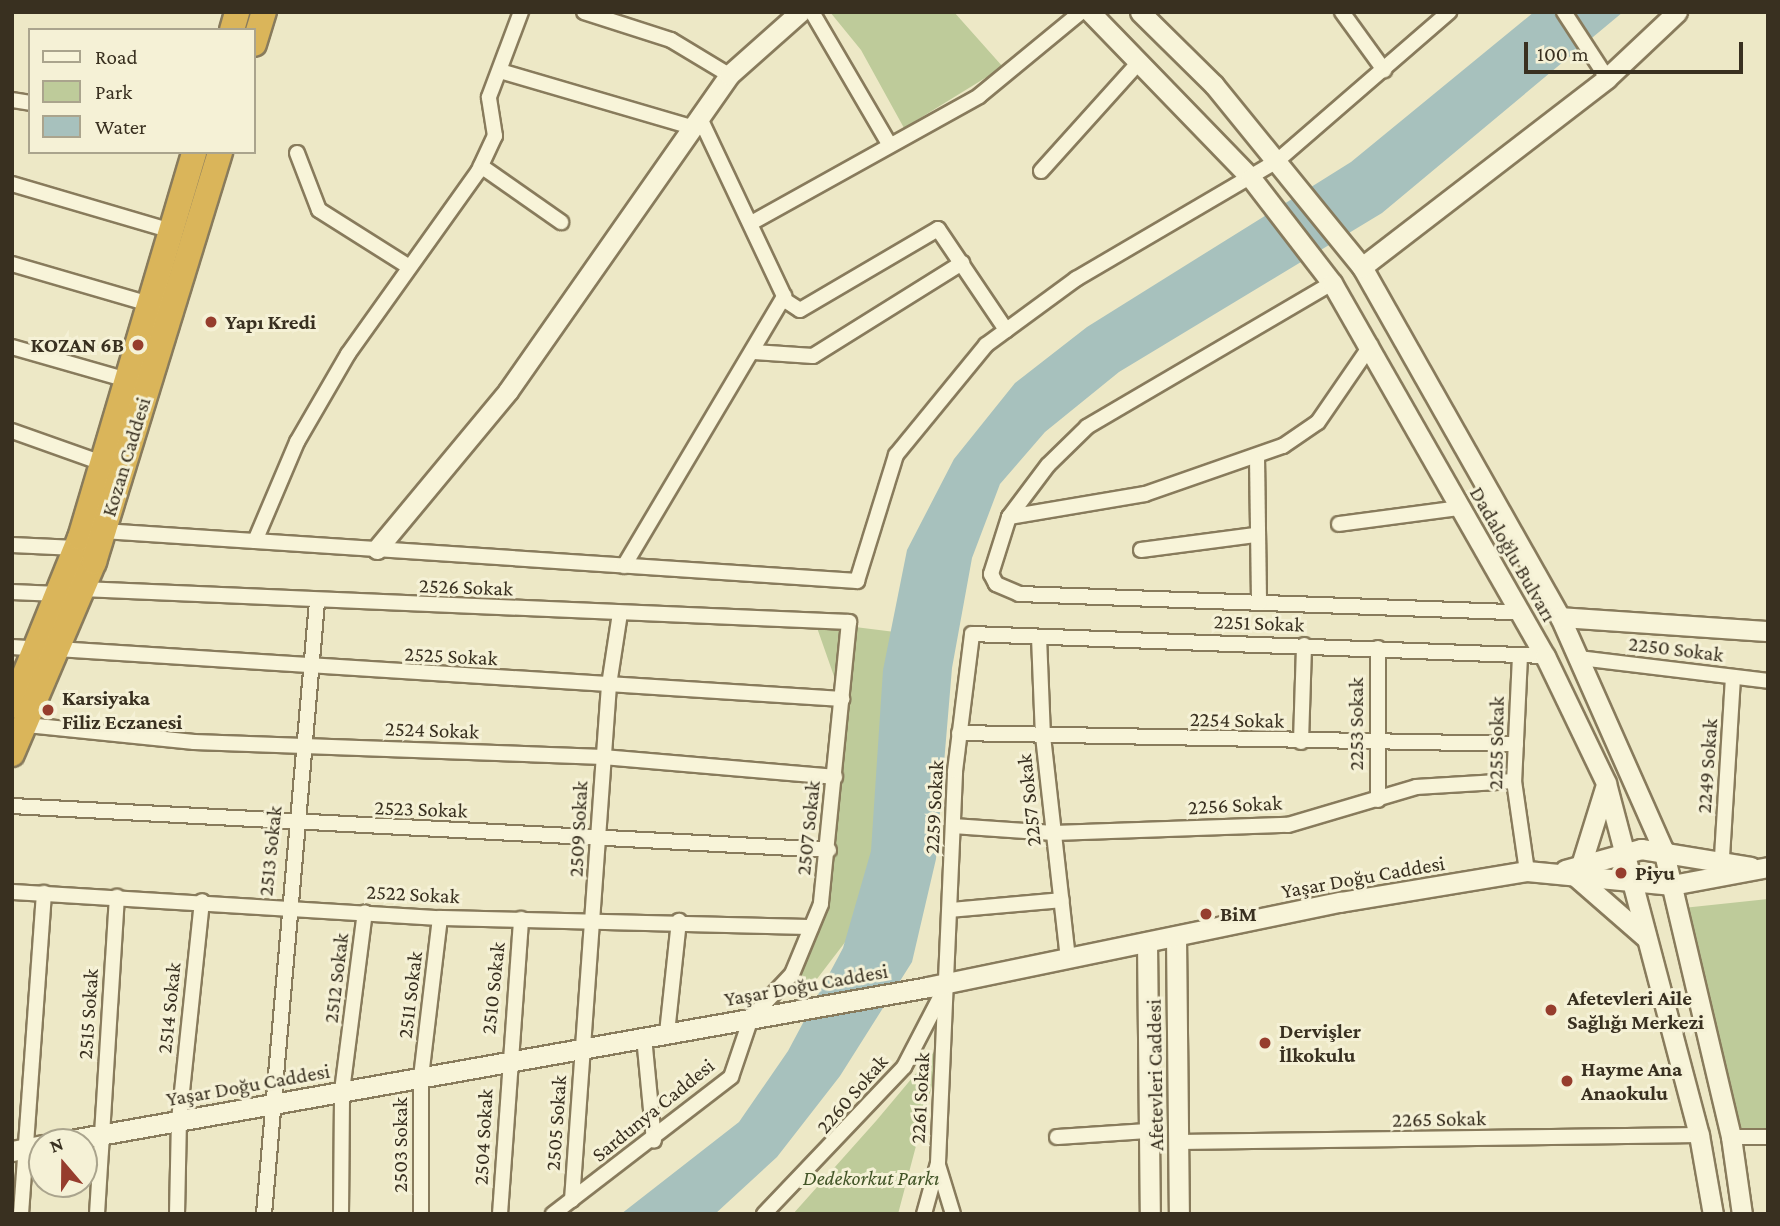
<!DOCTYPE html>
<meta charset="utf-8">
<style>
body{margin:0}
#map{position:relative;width:1780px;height:1226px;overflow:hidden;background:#ede8c6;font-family:"Crimson Pro",serif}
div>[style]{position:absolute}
.green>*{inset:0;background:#becb9a}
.water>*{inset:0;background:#a7c1bd}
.roads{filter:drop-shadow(2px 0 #887b5c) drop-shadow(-2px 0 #887b5c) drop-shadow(0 2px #887b5c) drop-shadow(0 -2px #887b5c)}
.street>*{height:14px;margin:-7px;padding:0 7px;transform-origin:7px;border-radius:7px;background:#f8f4d9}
.secondary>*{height:19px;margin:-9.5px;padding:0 9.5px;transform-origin:9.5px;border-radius:9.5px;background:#f8f4d9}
.highway>*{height:24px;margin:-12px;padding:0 12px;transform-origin:12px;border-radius:12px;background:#dab55a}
.dots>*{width:19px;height:19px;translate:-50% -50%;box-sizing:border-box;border:4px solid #f5f1d6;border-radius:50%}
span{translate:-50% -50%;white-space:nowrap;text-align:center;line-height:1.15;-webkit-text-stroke:6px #f5f1d6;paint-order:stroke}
.poi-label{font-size:21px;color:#393020;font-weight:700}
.left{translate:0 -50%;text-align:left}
.right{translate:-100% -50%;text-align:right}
.street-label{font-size:21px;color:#393020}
.park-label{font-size:21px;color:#425527;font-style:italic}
.frame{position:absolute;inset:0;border:14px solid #393020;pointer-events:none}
.legend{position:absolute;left:28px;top:28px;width:228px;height:126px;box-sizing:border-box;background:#f5f1d6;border:2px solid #aaa48d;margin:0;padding:9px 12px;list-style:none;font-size:21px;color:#393020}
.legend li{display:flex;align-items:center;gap:14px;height:35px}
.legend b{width:35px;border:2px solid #aaa48d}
.north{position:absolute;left:28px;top:1128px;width:70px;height:70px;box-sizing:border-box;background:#f5f1d6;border:2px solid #aaa48d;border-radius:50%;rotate:340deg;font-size:19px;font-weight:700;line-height:28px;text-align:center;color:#393020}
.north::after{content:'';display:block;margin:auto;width:24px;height:32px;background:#963d2d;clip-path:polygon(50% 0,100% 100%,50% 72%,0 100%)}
.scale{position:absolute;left:1524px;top:42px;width:219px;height:32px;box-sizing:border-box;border:4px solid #393020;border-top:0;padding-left:9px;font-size:21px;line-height:24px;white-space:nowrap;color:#393020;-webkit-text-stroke:5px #f5f1d6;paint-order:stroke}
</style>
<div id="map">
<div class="green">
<i style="clip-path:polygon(830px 12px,954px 12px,1003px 67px,904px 128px,861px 50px)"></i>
<i style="clip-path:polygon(815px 622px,903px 633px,888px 807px,859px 924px,810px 988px,785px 993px,817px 913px,842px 699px)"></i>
<i style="clip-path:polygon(1768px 899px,1768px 1132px,1738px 1129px,1683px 908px)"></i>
<i style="clip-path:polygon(944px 1040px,898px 1214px,793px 1214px,876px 1121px)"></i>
</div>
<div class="water">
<i style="clip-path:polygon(1534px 12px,1623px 12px,1382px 213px,1119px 372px,1045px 432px,1000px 484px,972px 558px,952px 668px,936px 859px,912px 962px,840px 1076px,777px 1157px,715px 1214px,621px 1214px,739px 1122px,788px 1051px,843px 948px,871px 851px,883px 670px,907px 550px,954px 459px,1015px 383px,1087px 327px,1351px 162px)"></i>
</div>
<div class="roads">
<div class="street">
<i style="left:584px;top:12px;width:91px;rotate:17.8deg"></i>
<i style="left:671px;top:40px;width:68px;rotate:31.1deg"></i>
<i style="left:812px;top:12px;width:153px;rotate:59.7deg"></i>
<i style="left:1342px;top:12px;width:72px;rotate:54.1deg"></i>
<i style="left:1564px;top:12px;width:79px;rotate:56.9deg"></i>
<i style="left:500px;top:71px;width:199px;rotate:16.3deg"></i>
<i style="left:12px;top:100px;width:18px;rotate:9deg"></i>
<i style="left:297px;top:153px;width:61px;rotate:68.9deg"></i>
<i style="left:319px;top:210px;width:103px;rotate:32.3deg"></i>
<i style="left:481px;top:166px;width:98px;rotate:35deg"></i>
<i style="left:1041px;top:171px;width:148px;rotate:-48deg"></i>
<i style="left:12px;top:184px;width:167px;rotate:16.4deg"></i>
<i style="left:753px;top:222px;width:259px;rotate:-29.1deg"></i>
<i style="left:979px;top:96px;width:132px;rotate:-39.5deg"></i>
<i style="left:12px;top:264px;width:144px;rotate:16.2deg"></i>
<i style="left:1332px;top:283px;width:284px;rotate:149.6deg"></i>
<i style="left:1087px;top:427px;width:54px;rotate:135.7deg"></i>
<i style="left:1048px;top:465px;width:65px;rotate:126.9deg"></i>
<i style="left:1009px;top:517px;width:60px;rotate:107.5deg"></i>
<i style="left:991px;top:574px;width:11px;rotate:63deg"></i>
<i style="left:996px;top:584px;width:25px;rotate:23deg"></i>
<i style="left:1019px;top:594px;width:499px;rotate:2.1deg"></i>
<i style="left:783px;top:299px;width:20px;rotate:33deg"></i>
<i style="left:800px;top:310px;width:160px;rotate:-30.4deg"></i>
<i style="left:938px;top:229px;width:122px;rotate:56deg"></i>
<i style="left:12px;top:347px;width:120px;rotate:16deg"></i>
<i style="left:754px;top:352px;width:59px;rotate:3.9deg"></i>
<i style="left:813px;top:356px;width:176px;rotate:-32deg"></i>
<i style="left:12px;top:431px;width:96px;rotate:19.6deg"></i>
<i style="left:1257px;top:457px;width:146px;rotate:89.2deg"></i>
<i style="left:1009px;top:517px;width:138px;rotate:-9.6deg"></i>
<i style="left:1145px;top:494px;width:146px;rotate:-19.2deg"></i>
<i style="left:1283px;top:446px;width:42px;rotate:-34.4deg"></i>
<i style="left:1318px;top:422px;width:93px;rotate:-55.5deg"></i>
<i style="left:1339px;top:524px;width:121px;rotate:-7.6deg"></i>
<i style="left:103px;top:531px;width:756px;rotate:3.79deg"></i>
<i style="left:857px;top:581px;width:132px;rotate:-72.8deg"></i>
<i style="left:896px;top:455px;width:142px;rotate:-50.7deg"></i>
<i style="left:986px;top:345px;width:112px;rotate:-36.3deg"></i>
<i style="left:1076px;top:279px;width:233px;rotate:-30.4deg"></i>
<i style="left:1277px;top:161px;width:228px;rotate:-40.9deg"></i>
<i style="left:255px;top:541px;width:108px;rotate:-67deg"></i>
<i style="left:297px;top:442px;width:102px;rotate:-59.9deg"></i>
<i style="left:348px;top:354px;width:224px;rotate:-54.5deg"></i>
<i style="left:478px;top:172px;width:40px;rotate:-65deg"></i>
<i style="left:495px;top:136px;width:39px;rotate:-99deg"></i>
<i style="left:489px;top:97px;width:91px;rotate:-69.4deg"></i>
<i style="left:12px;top:545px;width:64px;rotate:2.7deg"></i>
<i style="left:1141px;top:550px;width:115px;rotate:-7.5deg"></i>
<i style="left:624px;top:566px;width:314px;rotate:-59.3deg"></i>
<i style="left:784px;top:296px;width:199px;rotate:-115.3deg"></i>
<i style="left:82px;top:589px;width:768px;rotate:2.46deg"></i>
<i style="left:849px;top:622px;width:283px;rotate:95.7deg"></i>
<i style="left:821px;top:904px;width:76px;rotate:112.5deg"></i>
<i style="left:792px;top:974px;width:60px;rotate:133deg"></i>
<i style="left:751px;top:1018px;width:62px;rotate:108.7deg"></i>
<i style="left:731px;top:1077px;width:225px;rotate:142.4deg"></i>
<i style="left:12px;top:592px;width:46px;rotate:2.5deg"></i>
<i style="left:1039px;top:637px;width:99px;rotate:87.7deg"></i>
<i style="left:1043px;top:736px;width:223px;rotate:83.6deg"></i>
<i style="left:12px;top:647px;width:26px;rotate:4deg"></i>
<i style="left:1378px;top:648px;width:152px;rotate:90deg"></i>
<i style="left:57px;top:649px;width:787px;rotate:3.64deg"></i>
<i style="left:1520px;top:656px;width:125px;rotate:92.7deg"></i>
<i style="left:1514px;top:781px;width:91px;rotate:81.8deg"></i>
<i style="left:1579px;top:658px;width:190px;rotate:6.9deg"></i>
<i style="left:27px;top:725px;width:168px;rotate:5.8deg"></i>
<i style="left:194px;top:742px;width:410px;rotate:2.1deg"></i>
<i style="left:604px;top:757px;width:232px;rotate:4.9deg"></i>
<i style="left:959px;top:733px;width:557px;rotate:1.13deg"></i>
<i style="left:1301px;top:742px;width:97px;rotate:-88.2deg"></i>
<i style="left:12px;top:806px;width:818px;rotate:3.08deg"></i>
<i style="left:953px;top:826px;width:101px;rotate:4deg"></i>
<i style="left:1054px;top:833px;width:234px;rotate:-2deg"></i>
<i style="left:1288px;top:825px;width:134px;rotate:-16.5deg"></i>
<i style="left:1416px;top:787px;width:98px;rotate:-3.5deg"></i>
<i style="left:1722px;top:857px;width:180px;rotate:-86.5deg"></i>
<i style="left:12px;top:892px;width:429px;rotate:3.5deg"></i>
<i style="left:440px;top:918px;width:371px;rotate:1.4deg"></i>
<i style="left:950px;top:910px;width:112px;rotate:-5.1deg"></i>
<i style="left:667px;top:1033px;width:113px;rotate:-83.9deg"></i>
<i style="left:644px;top:1037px;width:104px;rotate:84.5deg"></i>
<i style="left:1057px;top:1137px;width:91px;rotate:-3.8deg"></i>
<i style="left:1731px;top:1137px;width:37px"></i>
<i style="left:1178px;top:1142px;width:521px;rotate:-0.77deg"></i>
<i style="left:938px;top:1165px;width:51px;rotate:73deg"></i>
<i style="left:572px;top:1200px;width:516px;rotate:-85.89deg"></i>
<i style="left:609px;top:685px;width:73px;rotate:-81.3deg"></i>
<i style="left:21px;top:1214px;width:322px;rotate:-85.9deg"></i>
<i style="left:97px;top:1214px;width:318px;rotate:-86.4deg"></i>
<i style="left:177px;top:1214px;width:94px;rotate:-88.8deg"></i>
<i style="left:179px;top:1120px;width:220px;rotate:-84deg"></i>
<i style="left:264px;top:1214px;width:614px;rotate:-85.05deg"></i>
<i style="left:341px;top:1214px;width:123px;rotate:-89.5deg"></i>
<i style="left:342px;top:1091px;width:180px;rotate:-82.7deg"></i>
<i style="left:421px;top:1214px;width:137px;rotate:-90deg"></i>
<i style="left:421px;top:1077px;width:160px;rotate:-83.2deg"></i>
<i style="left:500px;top:1214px;width:296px;rotate:-85.9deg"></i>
<i style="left:764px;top:1214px;width:203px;rotate:-46.4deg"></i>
<i style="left:904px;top:1067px;width:89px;rotate:-62.6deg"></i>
<i style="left:924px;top:1214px;width:53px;rotate:-74.6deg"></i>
<i style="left:938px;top:1163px;width:392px;rotate:-87.5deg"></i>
<i style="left:955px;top:771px;width:138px;rotate:-82.9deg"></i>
<i style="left:972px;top:634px;width:573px;rotate:2.2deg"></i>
</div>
<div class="secondary">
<i style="left:1090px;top:12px;width:231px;rotate:45.9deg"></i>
<i style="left:1251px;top:178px;width:133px;rotate:52.4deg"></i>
<i style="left:1332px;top:283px;width:430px;rotate:60.3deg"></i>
<i style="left:1545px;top:656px;width:141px;rotate:64.3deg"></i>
<i style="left:1606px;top:783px;width:364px;rotate:75.2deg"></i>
<i style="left:1699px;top:1135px;width:80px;rotate:80deg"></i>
<i style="left:1140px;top:12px;width:104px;rotate:44.6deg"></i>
<i style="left:1214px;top:85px;width:235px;rotate:50.9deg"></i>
<i style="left:1362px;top:267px;width:402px;rotate:60.5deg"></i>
<i style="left:1560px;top:617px;width:254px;rotate:66.1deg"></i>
<i style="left:1663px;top:849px;width:296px;rotate:76.7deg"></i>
<i style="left:1731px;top:1137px;width:78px;rotate:81.9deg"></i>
<i style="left:1362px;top:267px;width:309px;rotate:-37.6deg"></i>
<i style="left:1607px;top:78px;width:96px;rotate:-43.3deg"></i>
<i style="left:377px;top:549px;width:205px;rotate:-50.3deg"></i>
<i style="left:508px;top:391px;width:386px;rotate:-55deg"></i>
<i style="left:729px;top:75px;width:95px;rotate:-41.6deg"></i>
<i style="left:1560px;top:617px;width:208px;rotate:3.9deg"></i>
<i style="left:1581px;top:865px;width:81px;rotate:-72.7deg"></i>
<i style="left:1565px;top:870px;width:79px;rotate:-15.4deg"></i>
<i style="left:1641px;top:849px;width:111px;rotate:9.3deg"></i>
<i style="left:1574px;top:875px;width:94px;rotate:41.1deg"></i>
<i style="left:1176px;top:936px;width:278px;rotate:89.4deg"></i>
<i style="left:1147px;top:942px;width:272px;rotate:89.4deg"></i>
<i style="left:60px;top:1142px;width:882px;rotate:-10.12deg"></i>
<i style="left:928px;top:987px;width:421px;rotate:-11.7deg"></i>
<i style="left:1340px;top:902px;width:190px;rotate:-9.4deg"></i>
<i style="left:1527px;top:871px;width:146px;rotate:5.5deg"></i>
<i style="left:1672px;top:885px;width:98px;rotate:-10.6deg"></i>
<i style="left:12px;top:1151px;width:31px;rotate:-11deg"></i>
</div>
<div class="highway">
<i style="left:232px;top:30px;width:19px;rotate:-74deg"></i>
<i style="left:254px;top:44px;width:34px;rotate:-73deg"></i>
<i style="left:12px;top:706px;width:181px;rotate:-68deg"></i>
<i style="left:80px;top:538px;width:402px;rotate:-73.5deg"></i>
<i style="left:12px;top:754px;width:209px;rotate:-66.9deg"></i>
<i style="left:94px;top:562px;width:429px;rotate:-72.9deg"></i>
</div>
</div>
<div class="dots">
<i style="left:211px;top:322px;background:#963d2d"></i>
<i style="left:138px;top:345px;background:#963d2d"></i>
<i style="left:48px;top:710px;background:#963d2d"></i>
<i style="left:1621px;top:873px;background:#963d2d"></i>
<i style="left:1206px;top:914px;background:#963d2d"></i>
<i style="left:1551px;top:1010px;background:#963d2d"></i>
<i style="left:1265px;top:1043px;background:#963d2d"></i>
<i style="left:1567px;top:1081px;background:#963d2d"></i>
</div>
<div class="poi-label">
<span class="left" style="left:225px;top:322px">Yapı Kredi</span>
<span class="right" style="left:124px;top:345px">KOZAN 6B</span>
<span class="left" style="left:62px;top:710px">Karsiyaka<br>Filiz Eczanesi</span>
<span class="left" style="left:1635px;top:873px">Piyu</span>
<span class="left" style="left:1220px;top:914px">BiM</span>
<span class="left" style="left:1567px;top:1010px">Afetevleri Aile<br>Sağlığı Merkezi</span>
<span class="left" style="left:1279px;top:1043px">Dervişler<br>İlkokulu</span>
<span class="left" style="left:1581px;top:1081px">Hayme Ana<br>Anaokulu</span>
</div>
<div class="street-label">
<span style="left:126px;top:457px;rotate:-73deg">Kozan Caddesi</span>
<span style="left:1513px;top:554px;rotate:60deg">Dadaloğlu Bulvarı</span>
<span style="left:466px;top:587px;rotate:2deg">2526 Sokak</span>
<span style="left:1259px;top:623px;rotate:2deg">2251 Sokak</span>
<span style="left:1676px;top:649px;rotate:7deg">2250 Sokak</span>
<span style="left:451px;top:656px;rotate:3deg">2525 Sokak</span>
<span style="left:1237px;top:720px;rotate:1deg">2254 Sokak</span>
<span style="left:1356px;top:724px;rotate:-90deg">2253 Sokak</span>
<span style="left:432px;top:730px;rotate:2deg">2524 Sokak</span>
<span style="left:1496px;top:743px;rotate:-89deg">2255 Sokak</span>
<span style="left:1707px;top:766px;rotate:-86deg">2249 Sokak</span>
<span style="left:1029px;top:800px;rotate:-96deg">2257 Sokak</span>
<span style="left:1235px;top:805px;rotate:-3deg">2256 Sokak</span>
<span style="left:934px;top:807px;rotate:-87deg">2259 Sokak</span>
<span style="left:421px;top:809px;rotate:2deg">2523 Sokak</span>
<span style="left:808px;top:828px;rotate:-84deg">2507 Sokak</span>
<span style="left:578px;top:829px;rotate:-87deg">2509 Sokak</span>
<span style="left:270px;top:851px;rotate:-84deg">2513 Sokak</span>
<span style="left:1363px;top:877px;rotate:-10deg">Yaşar Doğu Caddesi</span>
<span style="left:413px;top:894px;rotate:3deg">2522 Sokak</span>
<span style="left:336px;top:978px;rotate:-83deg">2512 Sokak</span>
<span style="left:806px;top:985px;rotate:-10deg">Yaşar Doğu Caddesi</span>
<span style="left:493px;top:988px;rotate:-84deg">2510 Sokak</span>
<span style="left:410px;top:995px;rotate:-83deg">2511 Sokak</span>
<span style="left:169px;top:1008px;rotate:-84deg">2514 Sokak</span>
<span style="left:88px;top:1014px;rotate:-86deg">2515 Sokak</span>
<span style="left:1155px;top:1075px;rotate:-91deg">Afetevleri Caddesi</span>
<span style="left:248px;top:1085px;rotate:-10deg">Yaşar Doğu Caddesi</span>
<span style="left:852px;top:1094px;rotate:-49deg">2260 Sokak</span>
<span style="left:920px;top:1098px;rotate:-87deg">2261 Sokak</span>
<span style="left:653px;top:1110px;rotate:-39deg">Sardunya Caddesi</span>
<span style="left:1439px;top:1119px;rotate:-1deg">2265 Sokak</span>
<span style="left:556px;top:1123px;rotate:-86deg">2505 Sokak</span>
<span style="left:483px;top:1137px;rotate:-87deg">2504 Sokak</span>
<span style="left:400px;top:1145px;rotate:-90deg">2503 Sokak</span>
</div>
<div class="park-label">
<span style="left:871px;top:1178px">Dedekorkut Parkı</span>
</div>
<div class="frame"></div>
<ul class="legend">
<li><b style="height:9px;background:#f8f4d9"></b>Road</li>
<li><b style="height:19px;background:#becb9a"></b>Park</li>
<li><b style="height:19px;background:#a7c1bd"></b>Water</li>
</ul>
<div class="north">N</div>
<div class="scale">100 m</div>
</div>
